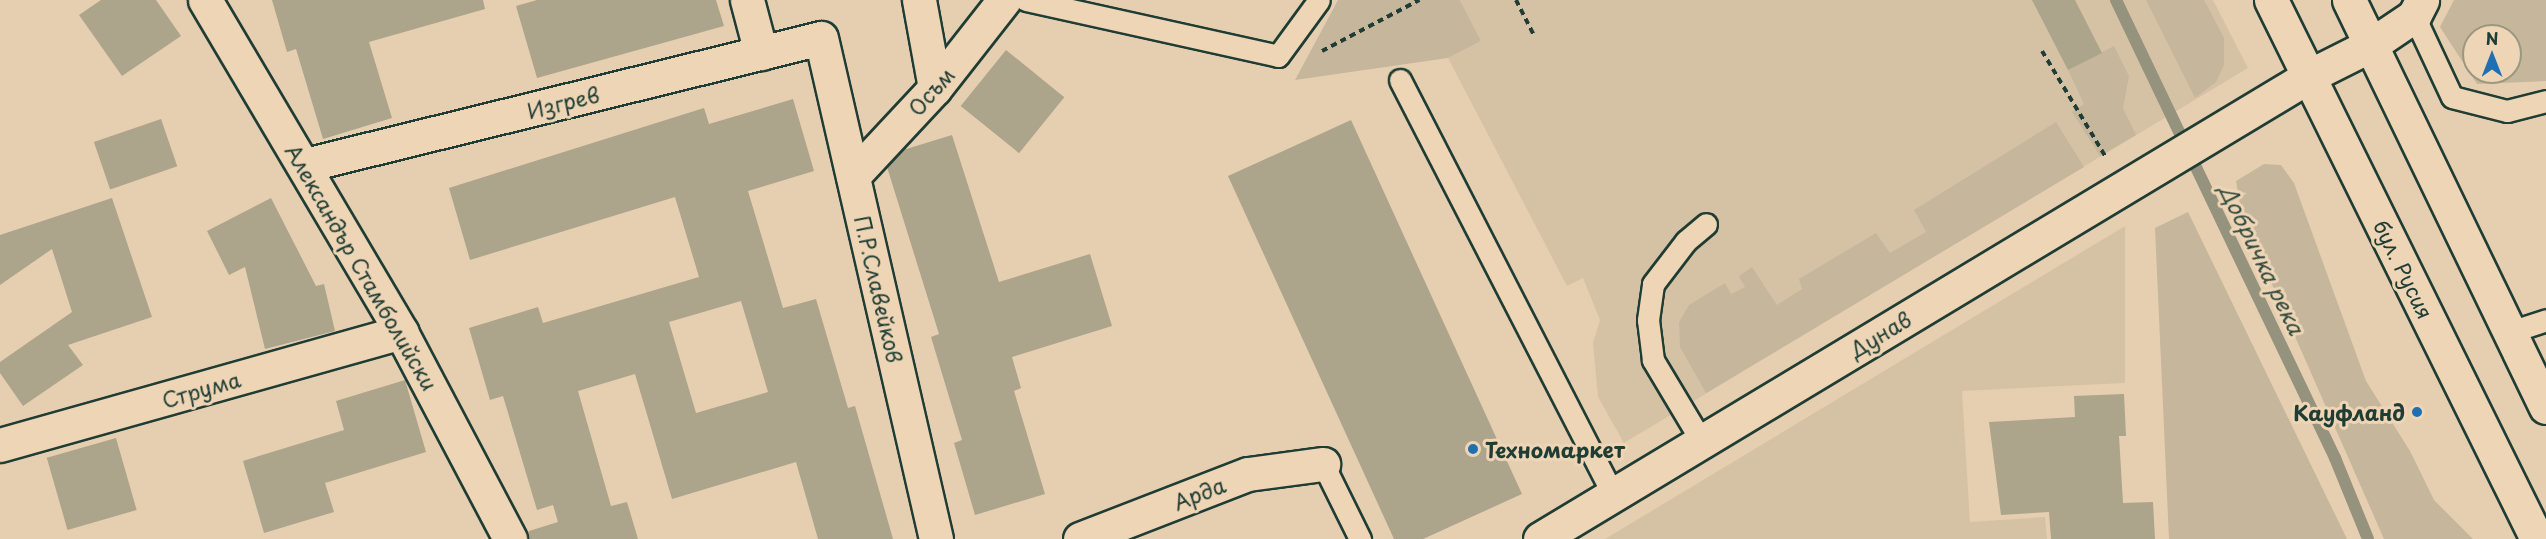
<!DOCTYPE html>
<meta charset="utf-8">
<style>
body{margin:0}
#map{position:relative;width:2546px;height:539px;overflow:hidden;background:#e6cfb0;font-family:"Playpen Sans",sans-serif}
div>[style]{position:absolute}
.built>*{inset:0;background:#d5c2a5}
.green>*{inset:0;background:#c5b69c}
.stream>*{height:12px;margin:-6px;padding:0 6px;transform-origin:6px;border-radius:6px;background:#95927d}
.building>*{inset:0;background:#aca48b;transform-origin:0 0}
.path>*{height:4px;margin-top:-2px;transform-origin:0;background:repeating-linear-gradient(90deg,#1f3d34 0 6px,transparent 0 10.5px)}
.roads{filter:drop-shadow(2px 0 #1f3d34) drop-shadow(-2px 0 #1f3d34) drop-shadow(0 2px #1f3d34) drop-shadow(0 -2px #1f3d34)}
.lane>*{height:21px;margin:-10.5px;padding:0 10.5px;transform-origin:10.5px;border-radius:10.5px;background:#eed5b5}
.street>*{height:33px;margin:-16.5px;padding:0 16.5px;transform-origin:16.5px;border-radius:16.5px;background:#eed5b5}
.secondary>*{height:33px;margin:-16.5px;padding:0 16.5px;transform-origin:16.5px;border-radius:16.5px;background:#eed5b5}
.dots>*{width:16px;height:16px;translate:-50% -50%;box-sizing:border-box;border:3px solid #eed5b5;border-radius:50%}
span{translate:-50% -50%;white-space:nowrap;text-align:center;line-height:1.15;-webkit-text-stroke:6px #eed5b5;paint-order:stroke}
.street-label{font-size:21px;color:#1f3d34}
.poi-label{font-size:21px;color:#1f3d34;font-weight:700}
.right{translate:-100% -50%;text-align:right}
.left{translate:0 -50%;text-align:left}
.water-label{font-size:22px;color:#314a3f;font-style:italic}
.north{position:absolute;left:2462px;top:24px;width:60px;height:60px;box-sizing:border-box;background:#eed5b5;border:2px solid #9b9881;border-radius:50%;rotate:0deg;font-size:16px;font-weight:700;line-height:24px;text-align:center;color:#1f3d34}
.north::after{content:'';display:block;margin:auto;width:21px;height:27px;background:#1f6fb2;clip-path:polygon(50% 0,100% 100%,50% 72%,0 100%)}
</style>
<div id="map">
<div class="built">
<i style="clip-path:polygon(1460px 0,2213px 0,2248px 68px,1624px 443px,1598px 397px,1593px 343px,1600px 320px,1583px 278px,1567px 286px,1448px 58px,1481px 41px)"></i>
<i style="clip-path:polygon(2125px 226px,2125px 383px,1962px 391px,1970px 522px,2045px 517px,2047px 539px,1605px 539px)"></i>
</div>
<div class="green">
<i style="clip-path:polygon(1338px 0,1460px 0,1481px 41px,1448px 58px,1295px 80px)"></i>
<i style="clip-path:polygon(2146px 0,2204px 0,2224px 38px,2224px 65px,2216px 82px,2195px 98px)"></i>
<i style="clip-path:polygon(evenodd,2454px 0,2546px 0,2546px 81px,2477px 84px,2440px 27px,2454px 0,2474px 36px,2510px 36px,2510px 72px,2474px 72px,2474px 36px)"></i>
<i style="clip-path:polygon(2114px 46px,2129px 76px,2123px 108px,2136px 135px,2100px 156px,2072px 112px,2084px 104px,2068px 70px)"></i>
<i style="clip-path:polygon(2056px 122px,2084px 167px,1706px 393px,1680px 347px,1679px 322px,1689px 305px,1725px 283px,1731px 294px,1745px 287px,1739px 276px,1752px 267px,1777px 305px,1802px 289px,1799px 279px,1876px 233px,1890px 253px,1926px 232px,1914px 210px)"></i>
<i style="clip-path:polygon(2264px 164px,2281px 165px,2294px 183px,2366px 381px,2410px 451px,2434px 500px,2473px 539px,2384px 539px,2242px 216px,2236px 181px)"></i>
<i style="clip-path:polygon(2188px 212px,2347px 539px,2169px 539px,2155px 228px)"></i>
</div>
<div class="stream">
<i style="left:2116px;top:0;width:508px;rotate:64.44deg"></i>
<i style="left:2335px;top:458px;width:87px;rotate:67.8deg"></i>
</div>
<div class="building">
<i style="clip-path:polygon(101px 0,156px 0,181px 36px,122px 76px,79px 15px)"></i>
<i style="clip-path:polygon(272px 0,483px 0,485px 9px,369px 42px,392px 118px,323px 139px,296px 49px,287px 52px)"></i>
<i style="clip-path:polygon(537px 0,716px 0,724px 26px,537px 78px,516px 6px)"></i>
<i style="clip-path:polygon(2032px 0,2075px 0,2102px 53px,2068px 70px)"></i>
<i style="left:1006px;top:50px;width:75px;height:72px;rotate:39deg"></i>
<i style="clip-path:polygon(evenodd,793px 99px,814px 171px,748px 191px,783px 308px,816px 299px,848px 408px,855px 406px,893px 539px,818px 539px,796px 462px,672px 499px,635px 374px,578px 391px,611px 506px,627px 502px,638px 539px,530px 539px,529px 531px,558px 522px,553px 505px,537px 510px,503px 396px,490px 400px,469px 328px,538px 307px,543px 323px,699px 277px,675px 197px,470px 260px,449px 188px,704px 108px,709px 124px,793px 99px,741px 301px,768px 392px,696px 413px,669px 322px,741px 301px)"></i>
<i style="left:161px;top:119px;width:50px;height:71px;rotate:71deg"></i>
<i style="clip-path:polygon(1351px 120px,1522px 494px,1423px 539px,1394px 539px,1228px 176px)"></i>
<i style="clip-path:polygon(952px 135px,999px 282px,1090px 254px,1112px 326px,1012px 357px,1021px 388px,1014px 391px,1045px 494px,975px 515px,954px 443px,962px 440px,931px 337px,939px 334px,887px 167px,903px 150px)"></i>
<i style="clip-path:polygon(112px 198px,152px 317px,68px 345px,83px 365px,23px 406px,0 373px,0 362px,72px 312px,52px 249px,0 285px,0 235px)"></i>
<i style="clip-path:polygon(271px 198px,316px 286px,324px 284px,335px 331px,265px 349px,245px 267px,229px 275px,207px 231px)"></i>
<i style="clip-path:polygon(405px 380px,426px 452px,325px 483px,334px 512px,264px 533px,243px 461px,344px 430px,336px 401px)"></i>
<i style="clip-path:polygon(2124px 394px,2126px 436px,2119px 436px,2123px 503px,2153px 502px,2155px 539px,2051px 539px,2049px 512px,2001px 515px,1989px 422px,2075px 417px,2074px 396px)"></i>
<i style="left:116px;top:438px;width:75px;height:72px;rotate:74deg"></i>
</div>
<div class="path">
<i style="left:1516px;top:0;width:38px;rotate:63deg"></i>
<i style="left:1322px;top:51px;width:110px;rotate:-27.7deg"></i>
<i style="left:2042px;top:51px;width:122px;rotate:59deg"></i>
</div>
<div class="roads">
<div class="lane">
<i style="left:1026px;top:0;width:258px;rotate:12.5deg"></i>
<i style="left:1278px;top:56px;width:69px;rotate:-53.8deg"></i>
<i style="left:2414px;top:16px;width:89px;rotate:64.9deg"></i>
<i style="left:2452px;top:97px;width:57px;rotate:14.3deg"></i>
<i style="left:2507px;top:111px;width:40px;rotate:-14.4deg"></i>
<i style="left:1400px;top:80px;width:466px;rotate:62.8deg"></i>
<i style="left:2510px;top:332px;width:38px;rotate:-18deg"></i>
<i style="left:1702px;top:442px;width:96px;rotate:-120.9deg"></i>
<i style="left:1653px;top:360px;width:40px;rotate:-97.1deg"></i>
<i style="left:1648px;top:320px;width:36px;rotate:-82deg"></i>
<i style="left:1653px;top:284px;width:54px;rotate:-52.5deg"></i>
<i style="left:1686px;top:241px;width:26px;rotate:-40deg"></i>
<i style="left:1323px;top:464px;width:84px;rotate:63.7deg"></i>
</div>
<div class="street">
<i style="left:205px;top:0;width:386px;rotate:59.4deg"></i>
<i style="left:401px;top:332px;width:234px;rotate:62.2deg"></i>
<i style="left:747px;top:0;width:55px;rotate:75.2deg"></i>
<i style="left:919px;top:0;width:89px;rotate:79.7deg"></i>
<i style="left:305px;top:165px;width:531px;rotate:-13.83deg"></i>
<i style="left:821px;top:38px;width:514px;rotate:77.07deg"></i>
<i style="left:853px;top:176px;width:120px;rotate:-47deg"></i>
<i style="left:935px;top:88px;width:112px;rotate:-51.9deg"></i>
<i style="left:0;top:445px;width:417px;rotate:-15.7deg"></i>
<i style="left:1080px;top:539px;width:180px;rotate:-21.2deg"></i>
<i style="left:1248px;top:474px;width:76px;rotate:-7.6deg"></i>
<i style="left:1540px;top:539px;width:898px;rotate:-31.05deg"></i>
<i style="left:2309px;top:76px;width:69px;rotate:-26.6deg"></i>
<i style="left:2371px;top:45px;width:52px;rotate:-34deg"></i>
<i style="left:2414px;top:16px;width:18px;rotate:-63deg"></i>
</div>
<div class="secondary">
<i style="left:2271px;top:0;width:601px;rotate:63.73deg"></i>
<i style="left:2349px;top:0;width:452px;rotate:64.2deg"></i>
</div>
</div>
<div class="dots">
<i style="left:2417px;top:412px;background:#1f6fb2"></i>
<i style="left:1473px;top:449px;background:#1f6fb2"></i>
</div>
<div class="street-label">
<span style="left:931px;top:91px;rotate:-48deg">Осъм</span>
<span style="left:563px;top:102px;rotate:-14deg">Изгрев</span>
<span style="left:362px;top:267px;rotate:60deg">Александър Стамболийски</span>
<span style="left:2404px;top:269px;rotate:64deg">бул. Русия</span>
<span style="left:879px;top:289px;rotate:77deg">П.Р.Славейков</span>
<span style="left:1880px;top:334px;rotate:-31deg">Дунав</span>
<span style="left:201px;top:389px;rotate:-16deg">Струма</span>
<span style="left:1199px;top:493px;rotate:-21deg">Арда</span>
</div>
<div class="poi-label">
<span class="right" style="left:2405px;top:412px">Кауфланд</span>
<span class="left" style="left:1485px;top:449px">Техномаркет</span>
</div>
<div class="water-label">
<span style="left:2263px;top:259px;rotate:64deg">Добричка река</span>
</div>
<div class="north">N</div>
</div>
